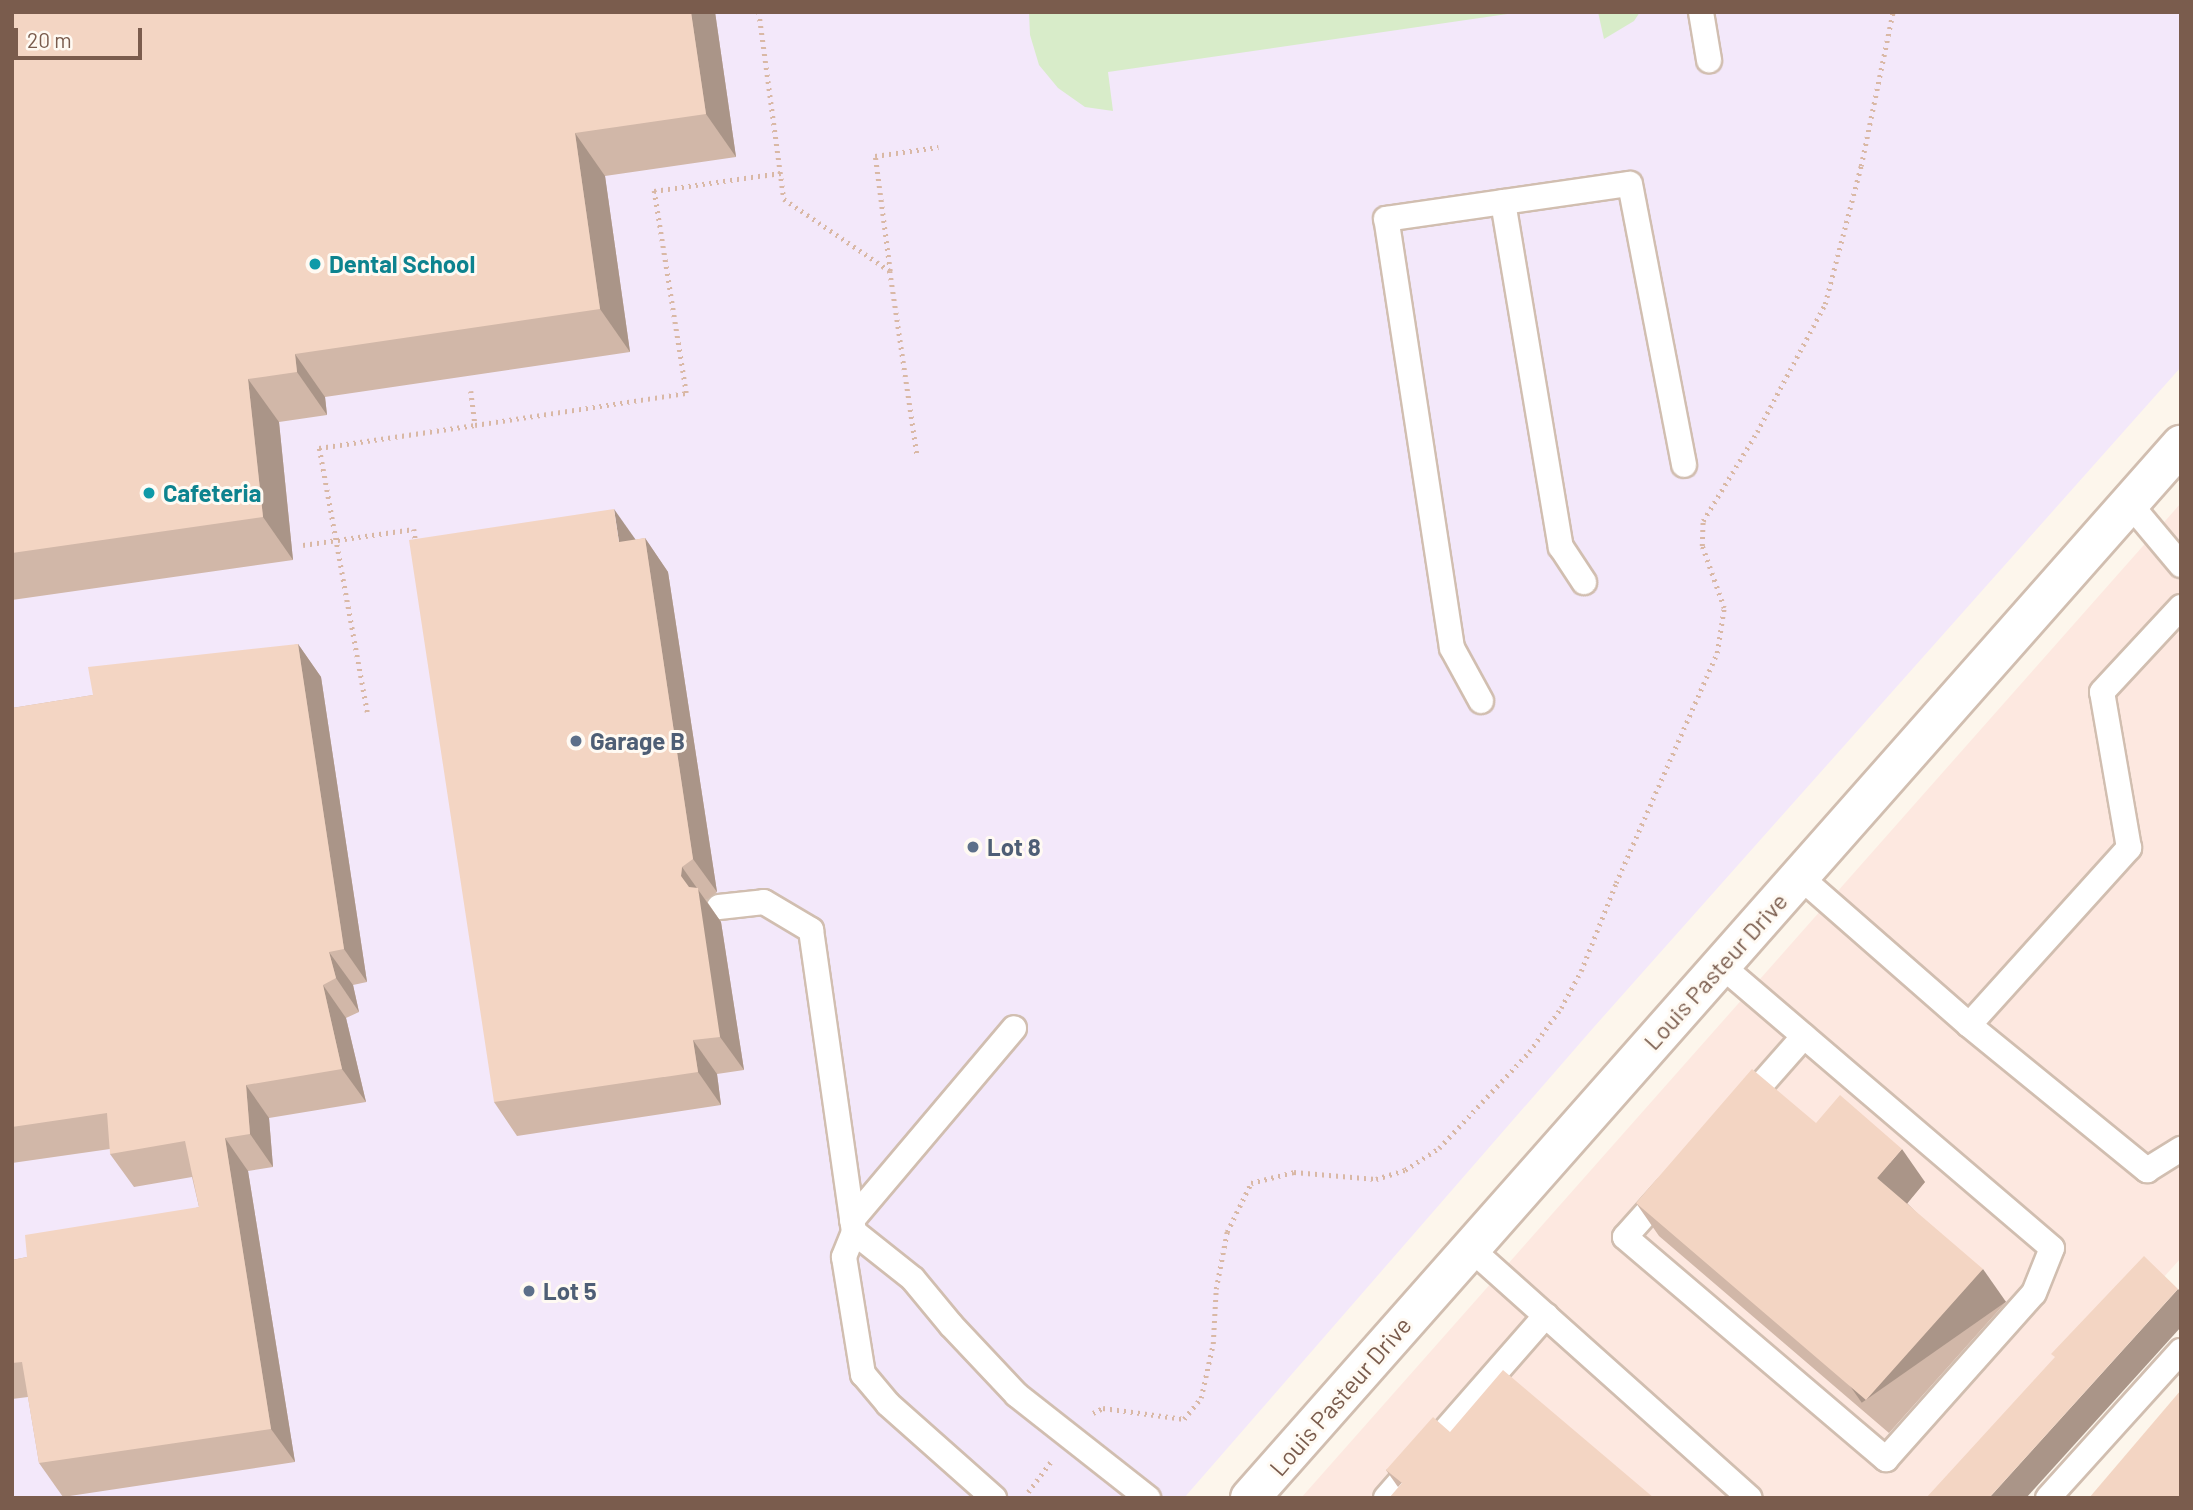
<!DOCTYPE html>
<style>
body{margin:0}
#map{position:relative;width:2193px;height:1510px;overflow:hidden;background:#fdf6ec;font-family:Barlow,sans-serif}
div>[style]{position:absolute}
.commercial>*{inset:0;background:#fde8e0}
.education>*{inset:0;background:#f3e8fa}
.green>*{inset:0;background:#d8ecc9}
.path>*{height:4.5px;margin-top:-2.25px;transform-origin:0;background:repeating-linear-gradient(90deg,#d9b8a5 0 2px,transparent 0 7px)}
.roads{filter:drop-shadow(2px 0 #d1beb0) drop-shadow(-2px 0 #d1beb0) drop-shadow(0 2px #d1beb0) drop-shadow(0 -2px #d1beb0)}
.lane>*{height:24px;margin:-12px;padding:0 12px;transform-origin:12px;border-radius:12px;background:#fff}
.secondary>*{height:38px;margin:-19px;padding:0 19px;transform-origin:19px;border-radius:19px;background:#fff}
.wall>*{inset:0;background:#d1b7a8}
.shaded-wall>*{inset:0;background:#aa9588;transform-origin:0 0}
.building>*{inset:0;background:#f3d5c3}
.dots>*{width:19px;height:19px;translate:-50% -50%;box-sizing:border-box;border:4px solid #fffaf3;border-radius:50%}
span{translate:-50% -50%;white-space:nowrap;text-align:center;line-height:1.15;-webkit-text-stroke:6px #fffaf3;paint-order:stroke}
.culture-label{font-size:24px;color:#0d838f;font-weight:700}
.left{translate:0 -50%;text-align:left}
.service-label{font-size:24px;color:#4e5e75;font-weight:700}
.street-label{font-size:24px;color:#7a5c4d}
.frame{position:absolute;inset:0;border:14px solid #7a5c4d;pointer-events:none}
.scale{position:absolute;left:14px;top:28px;width:128px;height:32px;box-sizing:border-box;border:4px solid #7a5c4d;border-top:0;padding-left:9px;font-size:21px;line-height:24px;white-space:nowrap;color:#7a5c4d;-webkit-text-stroke:5px #fffaf3;paint-order:stroke}
</style>
<div id="map">
<div class="commercial">
<i style="clip-path:polygon(2181px 503px,2181px 1258px,1965px 1498px,1301px 1498px)"></i>
</div>
<div class="education">
<i style="clip-path:polygon(12px 12px,2181px 12px,2181px 367px,1594px 1027px,1184px 1498px,12px 1498px)"></i>
</div>
<div class="green">
<i style="clip-path:polygon(1029px 12px,1521px 12px,1108px 72px,1113px 111px,1085px 107px,1058px 88px,1039px 65px,1030px 35px)"></i>
<i style="clip-path:polygon(1598px 12px,1640px 12px,1634px 21px,1604px 39px)"></i>
</div>
<div class="path">
<i style="left:759px;top:12px;width:189px;rotate:82.4deg"></i>
<i style="left:784px;top:199px;width:128px;rotate:34.2deg"></i>
<i style="left:890px;top:271px;width:116px;rotate:-97.4deg"></i>
<i style="left:875px;top:156px;width:64px;rotate:-8.1deg"></i>
<i style="left:890px;top:271px;width:185px;rotate:81.6deg"></i>
<i style="left:471px;top:391px;width:34px;rotate:83deg"></i>
<i style="left:475px;top:425px;width:213px;rotate:-8.6deg"></i>
<i style="left:686px;top:393px;width:205px;rotate:-99deg"></i>
<i style="left:654px;top:191px;width:128px;rotate:-8.1deg"></i>
<i style="left:303px;top:545px;width:112px;rotate:-8.2deg"></i>
<i style="left:414px;top:529px;width:14px;rotate:82deg"></i>
<i style="left:367px;top:712px;width:268px;rotate:-100.3deg"></i>
<i style="left:319px;top:448px;width:158px;rotate:-8.4deg"></i>
<i style="left:1093px;top:1413px;width:11px;rotate:-27deg"></i>
<i style="left:1103px;top:1408px;width:82px;rotate:7.7deg"></i>
<i style="left:1184px;top:1419px;width:27px;rotate:-51deg"></i>
<i style="left:1201px;top:1398px;width:55px;rotate:-77.5deg"></i>
<i style="left:1213px;top:1344px;width:55px;rotate:-86.9deg"></i>
<i style="left:1216px;top:1289px;width:58px;rotate:-79.1deg"></i>
<i style="left:1227px;top:1232px;width:55px;rotate:-63.9deg"></i>
<i style="left:1251px;top:1183px;width:44px;rotate:-14.3deg"></i>
<i style="left:1294px;top:1172px;width:82px;rotate:4.9deg"></i>
<i style="left:1376px;top:1179px;width:30px;rotate:-17deg"></i>
<i style="left:1405px;top:1170px;width:40px;rotate:-32.9deg"></i>
<i style="left:1439px;top:1148px;width:132px;rotate:-46.8deg"></i>
<i style="left:1529px;top:1052px;width:54px;rotate:-54deg"></i>
<i style="left:1561px;top:1008px;width:42px;rotate:-61.6deg"></i>
<i style="left:1581px;top:971px;width:95px;rotate:-68.3deg"></i>
<i style="left:1616px;top:883px;width:251px;rotate:-66.3deg"></i>
<i style="left:1717px;top:653px;width:46px;rotate:-81.2deg"></i>
<i style="left:1724px;top:608px;width:66px;rotate:-109.5deg"></i>
<i style="left:1702px;top:546px;width:25px;rotate:-88deg"></i>
<i style="left:1703px;top:521px;width:104px;rotate:-58.8deg"></i>
<i style="left:1757px;top:432px;width:145px;rotate:-62deg"></i>
<i style="left:1825px;top:304px;width:143px;rotate:-75.4deg"></i>
<i style="left:1861px;top:166px;width:157px;rotate:-78.3deg"></i>
<i style="left:1028px;top:1492px;width:38px;rotate:-53deg"></i>
</div>
<div class="roads">
<div class="lane">
<i style="left:1701px;top:12px;width:49px;rotate:80.5deg"></i>
<i style="left:1503px;top:202px;width:350px;rotate:80.5deg"></i>
<i style="left:1561px;top:547px;width:42px;rotate:56.7deg"></i>
<i style="left:2129px;top:503px;width:81px;rotate:50deg"></i>
<i style="left:1481px;top:701px;width:60px;rotate:-118.7deg"></i>
<i style="left:1452px;top:648px;width:434px;rotate:-98.7deg"></i>
<i style="left:1386px;top:219px;width:246px;rotate:-8.2deg"></i>
<i style="left:1630px;top:184px;width:286px;rotate:79.1deg"></i>
<i style="left:1799px;top:876px;width:226px;rotate:41.2deg"></i>
<i style="left:1969px;top:1025px;width:239px;rotate:-47.9deg"></i>
<i style="left:2129px;top:848px;width:158px;rotate:-99.8deg"></i>
<i style="left:2102px;top:692px;width:116px;rotate:-47.1deg"></i>
<i style="left:719px;top:907px;width:45px;rotate:-6.3deg"></i>
<i style="left:764px;top:902px;width:55px;rotate:30.8deg"></i>
<i style="left:811px;top:930px;width:305px;rotate:81.9deg"></i>
<i style="left:854px;top:1232px;width:27px;rotate:112deg"></i>
<i style="left:844px;top:1257px;width:119px;rotate:80.8deg"></i>
<i style="left:863px;top:1374px;width:39px;rotate:50deg"></i>
<i style="left:888px;top:1404px;width:142px;rotate:41.6deg"></i>
<i style="left:1969px;top:1025px;width:230px;rotate:39.2deg"></i>
<i style="left:2147px;top:1170px;width:40px;rotate:-32deg"></i>
<i style="left:1745px;top:1103px;width:89px;rotate:-48.6deg"></i>
<i style="left:1667px;top:1190px;width:63px;rotate:131.8deg"></i>
<i style="left:1625px;top:1237px;width:343px;rotate:40.4deg"></i>
<i style="left:1886px;top:1459px;width:222px;rotate:-48.3deg"></i>
<i style="left:2034px;top:1293px;width:48px;rotate:-68.2deg"></i>
<i style="left:2052px;top:1248px;width:435px;rotate:-139.5deg"></i>
<i style="left:852px;top:1220px;width:251px;rotate:-49.8deg"></i>
<i style="left:854px;top:1232px;width:75px;rotate:38.5deg"></i>
<i style="left:913px;top:1279px;width:60px;rotate:50.4deg"></i>
<i style="left:951px;top:1325px;width:96px;rotate:46.7deg"></i>
<i style="left:1017px;top:1395px;width:167px;rotate:38.2deg"></i>
<i style="left:1470px;top:1248px;width:375px;rotate:41.8deg"></i>
<i style="left:1386px;top:1498px;width:243px;rotate:-48.8deg"></i>
<i style="left:2048px;top:1498px;width:198px;rotate:-47.9deg"></i>
</div>
<div class="secondary">
<i style="left:1250px;top:1498px;width:1406px;rotate:-48.52deg"></i>
</div>
</div>
<div class="wall">
<i style="clip-path:polygon(12px 12px,715px 12px,736px 157px,605px 176px,630px 352px,325px 397px,327px 415px,279px 422px,293px 560px,12px 600px)"></i>
<i style="clip-path:polygon(645px 538px,668px 572px,717px 892px,706px 900px,721px 922px,744px 1070px,717px 1074px,721px 1105px,517px 1136px,494px 1102px,635px 540px)"></i>
<i style="clip-path:polygon(298px 644px,321px 677px,367px 982px,353px 985px,359px 1012px,346px 1018px,366px 1102px,269px 1118px,273px 1167px,248px 1171px,295px 1462px,63px 1497px,39px 1463px,28px 1397px,12px 1399px,12px 1260px,27px 1257px,199px 1207px,192px 1177px,134px 1187px,110px 1154px,110px 1149px,12px 1163px,12px 708px,93px 695px)"></i>
<i style="clip-path:polygon(1816px 1123px,1925px 1182px,1907px 1203px,2006px 1302px,1889px 1433px,1659px 1236px,1636px 1203px)"></i>
<i style="clip-path:polygon(1450px 1432px,1398px 1487px,1386px 1470px)"></i>
</div>
<div class="shaded-wall">
<i style="clip-path:polygon(691px 12px,715px 12px,736px 157px,706px 114px)"></i>
<i style="clip-path:polygon(575px 133px,605px 176px,630px 352px,600px 309px)"></i>
<i style="clip-path:polygon(295px 354px,325px 397px,327px 415px,297px 372px)"></i>
<i style="clip-path:polygon(248px 379px,279px 422px,293px 560px,263px 517px)"></i>
<i style="clip-path:polygon(614px 509px,638px 543px,619px 542px)"></i>
<i style="clip-path:polygon(645px 538px,668px 572px,717px 892px,693px 859px)"></i>
<i style="clip-path:polygon(298px 644px,321px 677px,367px 982px,344px 949px)"></i>
<i style="clip-path:polygon(682px 867px,721px 922px,744px 1070px,720px 1037px,681px 876px)"></i>
<i style="clip-path:polygon(329px 952px,353px 985px,359px 1012px,336px 978px)"></i>
<i style="clip-path:polygon(323px 985px,346px 1018px,366px 1102px,342px 1069px)"></i>
<i style="clip-path:polygon(693px 1040px,717px 1074px,721px 1105px,698px 1072px)"></i>
<i style="clip-path:polygon(246px 1085px,269px 1118px,273px 1167px,250px 1134px)"></i>
<i style="clip-path:polygon(225px 1138px,248px 1171px,295px 1462px,271px 1429px)"></i>
<i style="clip-path:polygon(1902px 1149px,1925px 1182px,1901px 1211px,1877px 1178px)"></i>
<i style="left:1983px;top:1269px;width:40px;height:176px;rotate:55deg"></i>
<i style="clip-path:polygon(2178px 1289px,2181px 1292px,2181px 1327px,2026px 1498px,1989px 1498px)"></i>
</div>
<div class="building">
<i style="clip-path:polygon(12px 12px,691px 12px,706px 114px,575px 133px,600px 309px,295px 354px,297px 372px,248px 379px,263px 517px,12px 553px)"></i>
<i style="clip-path:polygon(614px 509px,619px 542px,645px 538px,693px 859px,682px 867px,681px 876px,689px 887px,698px 888px,720px 1037px,693px 1040px,698px 1072px,494px 1102px,409px 540px)"></i>
<i style="clip-path:polygon(298px 644px,344px 949px,329px 952px,336px 978px,323px 985px,342px 1069px,246px 1085px,250px 1134px,225px 1138px,271px 1429px,39px 1463px,22px 1362px,12px 1363px,12px 1260px,27px 1257px,25px 1235px,199px 1207px,185px 1141px,110px 1154px,107px 1113px,12px 1127px,12px 708px,93px 695px,88px 667px)"></i>
<i style="clip-path:polygon(1752px 1069px,1816px 1123px,1840px 1095px,1902px 1149px,1877px 1178px,1983px 1269px,1866px 1400px,1636px 1203px)"></i>
<i style="clip-path:polygon(2144px 1256px,2178px 1289px,1989px 1498px,1926px 1498px,2055px 1357px,2051px 1354px)"></i>
<i style="clip-path:polygon(1503px 1370px,1654px 1498px,1389px 1498px,1402px 1483px,1386px 1470px,1433px 1417px,1450px 1432px)"></i>
<i style="clip-path:polygon(2181px 1390px,2181px 1498px,2089px 1498px)"></i>
</div>
<div class="dots">
<i style="left:315px;top:264px;background:#0f9aa8"></i>
<i style="left:149px;top:493px;background:#0f9aa8"></i>
<i style="left:576px;top:741px;background:#5c6f8a"></i>
<i style="left:973px;top:847px;background:#5c6f8a"></i>
<i style="left:529px;top:1291px;background:#5c6f8a"></i>
</div>
<div class="culture-label">
<span class="left" style="left:329px;top:264px">Dental School</span>
<span class="left" style="left:163px;top:493px">Cafeteria</span>
</div>
<div class="service-label">
<span class="left" style="left:590px;top:741px">Garage B</span>
<span class="left" style="left:987px;top:847px">Lot 8</span>
<span class="left" style="left:543px;top:1291px">Lot 5</span>
</div>
<div class="street-label">
<span style="left:1715px;top:971px;rotate:-48deg">Louis Pasteur Drive</span>
<span style="left:1340px;top:1396px;rotate:-49deg">Louis Pasteur Drive</span>
</div>
<div class="frame"></div>
<div class="scale">20 m</div>
</div>
